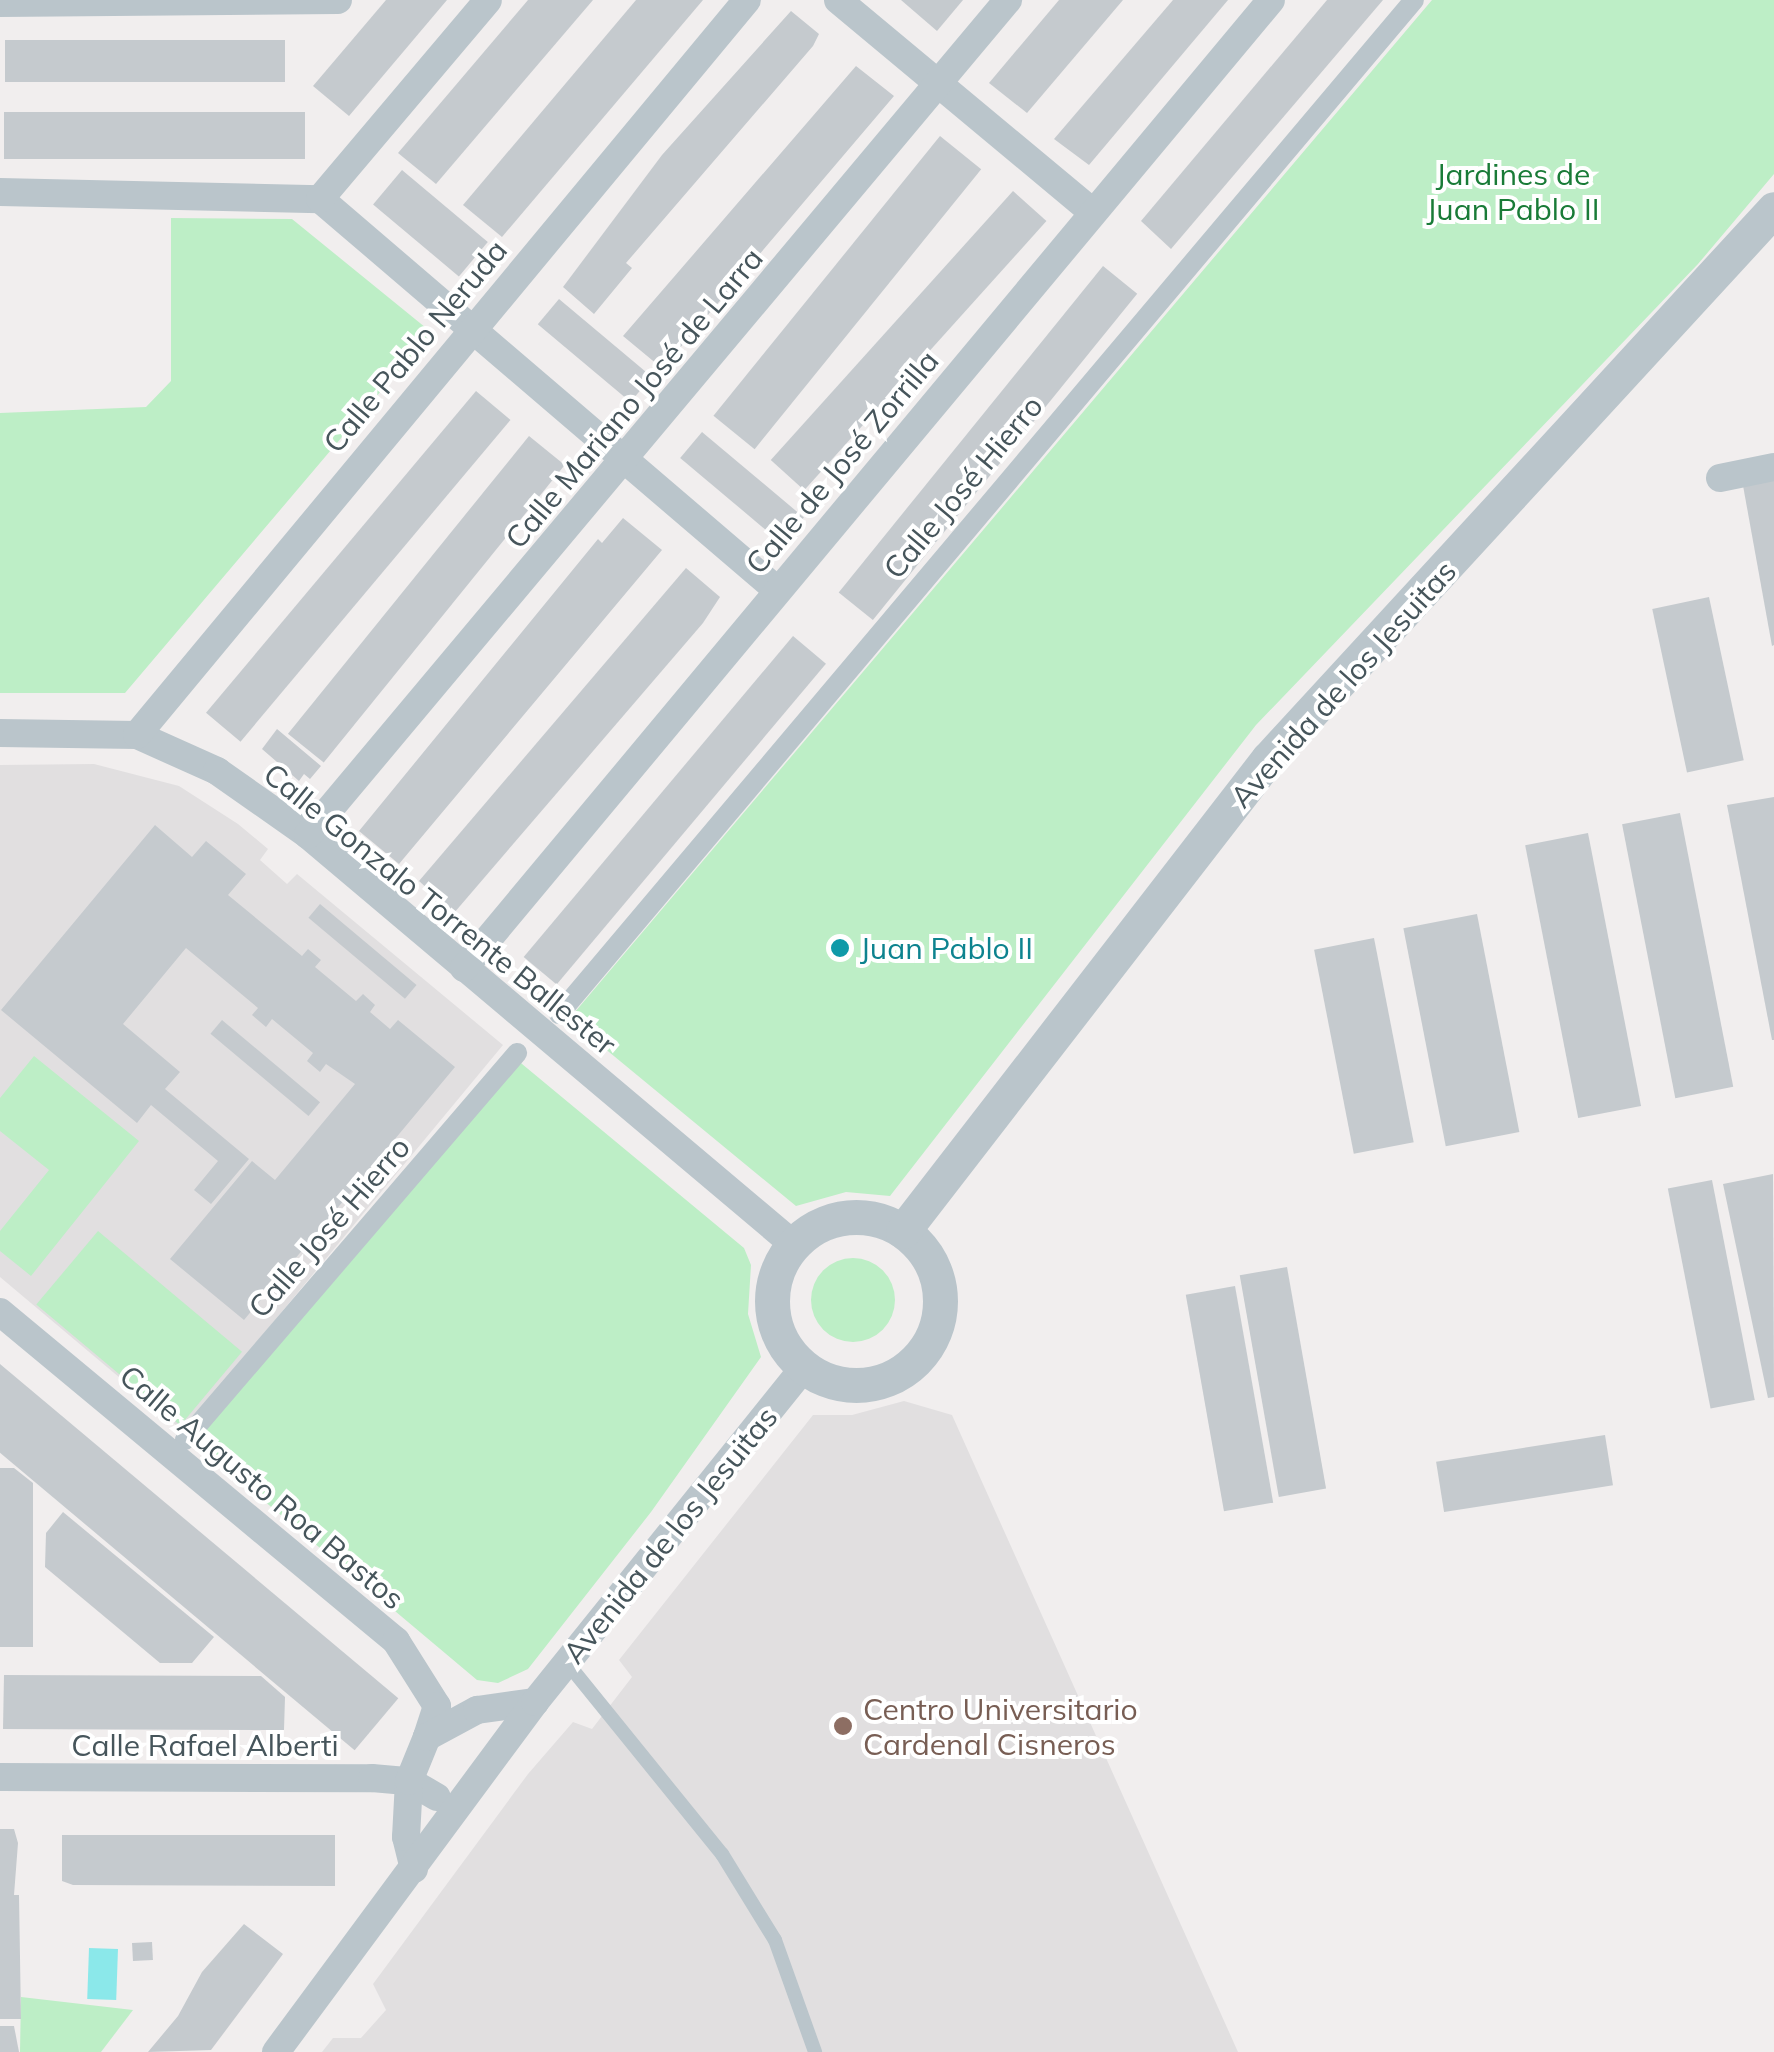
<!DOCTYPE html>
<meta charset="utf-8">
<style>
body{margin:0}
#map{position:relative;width:1774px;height:2052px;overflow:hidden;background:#f1eeee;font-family:Mulish,sans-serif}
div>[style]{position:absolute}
.education>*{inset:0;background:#e1dfe0}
.green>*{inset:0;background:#bdeec6;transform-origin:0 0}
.round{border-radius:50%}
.water>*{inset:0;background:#8be8ea;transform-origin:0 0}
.building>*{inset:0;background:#c5cace;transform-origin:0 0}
.service>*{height:14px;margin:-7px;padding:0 7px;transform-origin:7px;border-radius:7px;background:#bac5cb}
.pedestrian>*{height:20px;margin:-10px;padding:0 10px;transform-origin:10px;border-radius:10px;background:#bac5cb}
.minor>*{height:28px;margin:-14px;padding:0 14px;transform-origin:14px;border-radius:14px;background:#bac5cb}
.tertiary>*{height:35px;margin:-17.5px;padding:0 17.5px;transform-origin:17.5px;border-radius:17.5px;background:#bac5cb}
.tertiary>.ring{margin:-17.5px;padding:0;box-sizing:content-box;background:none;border:35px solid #bac5cb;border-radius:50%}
.dots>*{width:28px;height:28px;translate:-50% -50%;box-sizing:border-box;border:5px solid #fff;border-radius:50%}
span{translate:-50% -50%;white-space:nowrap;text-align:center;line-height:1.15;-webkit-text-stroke:8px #fff;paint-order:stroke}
.park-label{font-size:30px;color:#197b37}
.street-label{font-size:30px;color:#46555b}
.culture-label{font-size:30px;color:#0d838f}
.left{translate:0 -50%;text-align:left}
.education-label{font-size:30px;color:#785e54}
</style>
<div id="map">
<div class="education">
<i style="clip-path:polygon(94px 764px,179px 786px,238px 824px,268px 849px,260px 860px,287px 884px,297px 874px,503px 1045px,183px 1431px,0 1277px,0 765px)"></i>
<i style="clip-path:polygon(904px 1401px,952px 1415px,1238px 2052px,322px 2052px,333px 2038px,361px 2038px,386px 2010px,373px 1984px,528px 1774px,573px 1722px,592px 1729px,632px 1677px,619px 1660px,813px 1415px,852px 1415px)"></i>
</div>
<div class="green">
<i style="clip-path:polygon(1432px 0,1774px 0,1774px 174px,1698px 264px,1256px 725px,890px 1196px,846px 1192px,796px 1206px,569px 1019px)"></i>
<i style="clip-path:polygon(171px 218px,292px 219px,431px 332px,125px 693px,0 693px,0 413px,146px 407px,171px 381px)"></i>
<i style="clip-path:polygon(34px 1056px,139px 1141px,31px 1276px,0 1251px,0 1231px,49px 1170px,0 1131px,0 1098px)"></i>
<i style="clip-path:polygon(516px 1059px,744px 1248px,751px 1265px,748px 1314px,761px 1357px,651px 1512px,528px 1669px,498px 1683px,477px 1680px,194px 1442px)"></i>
<i style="left:98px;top:1231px;width:188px;height:96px;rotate:40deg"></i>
<i class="round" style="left:811px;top:1258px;width:84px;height:84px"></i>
<i style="clip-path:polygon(21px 1997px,133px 2010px,101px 2052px,20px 2052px)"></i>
</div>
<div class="water">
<i style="left:89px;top:1948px;width:29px;height:51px;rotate:2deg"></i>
</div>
<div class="building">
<i style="clip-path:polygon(386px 0,447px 0,349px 116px,313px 86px)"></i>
<i style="clip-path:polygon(528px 0,593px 0,436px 184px,398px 153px)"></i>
<i style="clip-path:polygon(636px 0,703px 0,502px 237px,463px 205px)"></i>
<i style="clip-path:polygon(901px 0,963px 0,937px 31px)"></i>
<i style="clip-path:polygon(1059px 0,1123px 0,1027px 113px,989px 83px)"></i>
<i style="clip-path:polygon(1173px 0,1228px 0,1089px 165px,1054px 139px)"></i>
<i style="clip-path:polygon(1327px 0,1383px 0,1171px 249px,1141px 221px)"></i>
<i style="clip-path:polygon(791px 11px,819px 34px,813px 46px,626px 263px,632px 268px,594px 314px,563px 287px,662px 155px)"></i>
<i style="left:5px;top:40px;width:280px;height:42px"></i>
<i style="clip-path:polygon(856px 66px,894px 96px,679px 349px,675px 346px,658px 365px,623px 336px)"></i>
<i style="left:4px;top:112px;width:301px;height:47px"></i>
<i style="left:940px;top:136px;width:53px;height:360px;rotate:39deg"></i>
<i style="left:402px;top:170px;width:112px;height:45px;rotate:40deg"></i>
<i style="left:1013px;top:191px;width:45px;height:362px;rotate:42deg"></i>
<i style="left:1103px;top:266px;width:44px;height:420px;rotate:39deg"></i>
<i style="left:559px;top:299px;width:121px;height:33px;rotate:40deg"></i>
<i style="left:476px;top:391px;width:45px;height:420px;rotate:40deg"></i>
<i style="left:702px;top:432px;width:133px;height:34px;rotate:40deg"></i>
<i style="left:529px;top:436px;width:46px;height:383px;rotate:39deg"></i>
<i style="clip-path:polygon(1774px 474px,1774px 645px,1772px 646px,1742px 480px)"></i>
<i style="clip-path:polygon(623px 518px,662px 550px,399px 864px,359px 831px,598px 539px,602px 543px)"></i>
<i style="clip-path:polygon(686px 568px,720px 597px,703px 623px,454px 913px,419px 881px)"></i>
<i style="left:1709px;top:597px;width:167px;height:58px;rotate:78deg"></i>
<i style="left:793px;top:636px;width:43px;height:419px;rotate:40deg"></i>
<i style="clip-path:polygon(277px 729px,321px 766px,310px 779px,304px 774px,299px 781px,262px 749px)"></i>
<i style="clip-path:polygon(1774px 797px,1774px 1040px,1772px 1040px,1727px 805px)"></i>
<i style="left:1680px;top:813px;width:279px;height:59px;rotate:79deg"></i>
<i style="clip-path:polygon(155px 825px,192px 857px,206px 841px,246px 874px,228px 895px,302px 956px,308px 949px,321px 960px,315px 967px,356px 1001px,363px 994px,375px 1005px,370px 1012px,390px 1029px,398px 1020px,455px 1067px,244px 1320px,170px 1259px,252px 1161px,275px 1180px,355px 1084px,326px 1064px,320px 1072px,307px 1061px,313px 1053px,272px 1019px,266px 1027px,252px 1015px,258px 1008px,186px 948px,123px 1024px,180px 1072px,165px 1089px,249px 1159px,211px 1204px,194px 1190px,218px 1161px,151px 1105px,137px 1123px,1px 1010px)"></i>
<i style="left:1588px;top:833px;width:278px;height:64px;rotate:79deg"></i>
<i style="left:320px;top:904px;width:126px;height:18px;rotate:40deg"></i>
<i style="left:1477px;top:914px;width:222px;height:75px;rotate:79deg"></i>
<i style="left:1374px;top:938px;width:208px;height:61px;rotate:79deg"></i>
<i style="left:222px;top:1020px;width:128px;height:18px;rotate:40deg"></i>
<i style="clip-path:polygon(1773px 1174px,1774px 1397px,1768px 1398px,1723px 1184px)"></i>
<i style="left:1712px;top:1180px;width:224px;height:45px;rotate:79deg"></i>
<i style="left:1287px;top:1267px;width:225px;height:48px;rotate:80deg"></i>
<i style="left:1235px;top:1286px;width:220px;height:50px;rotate:80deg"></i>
<i style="left:0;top:1364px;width:520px;height:68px;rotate:40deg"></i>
<i style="left:1605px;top:1435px;width:51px;height:171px;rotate:81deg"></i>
<i style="clip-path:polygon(0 1468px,14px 1468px,33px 1483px,33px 1647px,0 1647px)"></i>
<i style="clip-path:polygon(63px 1512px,214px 1637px,192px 1663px,160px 1663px,45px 1567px,46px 1533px)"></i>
<i style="clip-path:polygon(4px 1675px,261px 1676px,285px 1697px,284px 1730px,3px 1729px)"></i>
<i style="clip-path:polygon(0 1829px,14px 1829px,18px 1843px,14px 1895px,19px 1895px,21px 2019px,0 2019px)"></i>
<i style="clip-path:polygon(62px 1835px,335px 1835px,335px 1886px,73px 1885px,62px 1881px)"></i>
<i style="clip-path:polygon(244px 1924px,283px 1954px,211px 2050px,148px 2052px,178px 2016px,202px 1972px)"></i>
<i style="left:152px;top:1942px;width:18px;height:20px;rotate:87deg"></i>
<i style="clip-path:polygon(0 2026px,14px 2026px,19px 2052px,0 2052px)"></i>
</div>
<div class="service">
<i style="left:568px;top:1664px;width:245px;rotate:51deg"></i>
<i style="left:722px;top:1854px;width:101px;rotate:58.4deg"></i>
<i style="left:775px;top:1940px;width:119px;rotate:70.3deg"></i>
</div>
<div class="pedestrian">
<i style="left:559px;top:1014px;width:1326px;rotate:-49.86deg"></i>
<i style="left:185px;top:1440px;width:510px;rotate:-49.37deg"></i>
</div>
<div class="minor">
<i style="left:838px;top:0;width:331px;rotate:39.8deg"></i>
<i style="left:0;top:3px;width:338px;rotate:-0.5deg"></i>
<i style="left:0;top:192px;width:320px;rotate:1.3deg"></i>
<i style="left:320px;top:199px;width:601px;rotate:40.55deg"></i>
<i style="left:320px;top:199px;width:260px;rotate:-49.8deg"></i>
<i style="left:1720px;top:478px;width:55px;rotate:-11.5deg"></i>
<i style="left:0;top:733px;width:137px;rotate:0.8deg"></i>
<i style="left:137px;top:735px;width:88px;rotate:24.2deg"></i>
<i style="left:217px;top:771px;width:111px;rotate:35.1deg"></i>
<i style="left:308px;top:835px;width:634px;rotate:40.14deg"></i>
<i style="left:137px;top:735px;width:955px;rotate:-50.31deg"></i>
<i style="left:308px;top:835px;width:1090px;rotate:-50.03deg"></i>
<i style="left:464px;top:968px;width:1260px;rotate:-50.18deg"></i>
<i style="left:0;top:1312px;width:515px;rotate:39.72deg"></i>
<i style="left:396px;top:1641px;width:77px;rotate:57.8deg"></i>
<i style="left:437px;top:1706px;width:33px;rotate:108deg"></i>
<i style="left:0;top:1777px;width:372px;rotate:0.2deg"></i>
<i style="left:372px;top:1778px;width:37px;rotate:5deg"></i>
<i style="left:409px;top:1781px;width:32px;rotate:30deg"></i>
<i style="left:414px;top:1869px;width:33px;rotate:-104deg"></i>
<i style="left:406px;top:1837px;width:56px;rotate:-86.9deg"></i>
<i style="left:409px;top:1781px;width:48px;rotate:-67.8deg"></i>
<i style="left:427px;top:1737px;width:57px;rotate:-28.4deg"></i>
<i style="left:477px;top:1710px;width:59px;rotate:-7.9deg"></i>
<i style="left:276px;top:2052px;width:435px;rotate:-53.5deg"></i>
<i style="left:535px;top:1702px;width:430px;rotate:-51.2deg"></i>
</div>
<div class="tertiary">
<i class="ring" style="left:772px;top:1217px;width:133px;height:133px"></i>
<i style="left:903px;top:1231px;width:597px;rotate:-52.29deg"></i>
<i style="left:1268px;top:759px;width:747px;rotate:-47.39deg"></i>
</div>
<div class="dots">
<i style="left:840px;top:948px;background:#0f9aa8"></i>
<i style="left:843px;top:1726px;background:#8d6e63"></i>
</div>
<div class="park-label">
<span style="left:1513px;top:191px">Jardines de<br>Juan Pablo II</span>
</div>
<div class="street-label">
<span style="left:415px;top:346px;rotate:-50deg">Calle Pablo Neruda</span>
<span style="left:634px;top:398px;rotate:-50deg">Calle Mariano José de Larra</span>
<span style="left:842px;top:462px;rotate:-50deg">Calle de José Zorrilla</span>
<span style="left:963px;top:487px;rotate:-50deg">Calle José Hierro</span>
<span style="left:1343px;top:684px;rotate:-48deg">Avenida de los Jesuitas</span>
<span style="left:440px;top:909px;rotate:39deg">Calle Gonzalo Torrente Ballester</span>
<span style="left:329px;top:1227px;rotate:-49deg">Calle José Hierro</span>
<span style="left:262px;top:1487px;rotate:40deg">Calle Augusto Roa Bastos</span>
<span style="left:670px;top:1535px;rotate:-51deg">Avenida de los Jesuitas</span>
<span style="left:205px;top:1745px">Calle Rafael Alberti</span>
</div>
<div class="culture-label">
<span class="left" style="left:860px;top:948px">Juan Pablo II</span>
</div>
<div class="education-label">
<span class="left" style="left:863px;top:1726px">Centro Universitario<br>Cardenal Cisneros</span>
</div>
</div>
